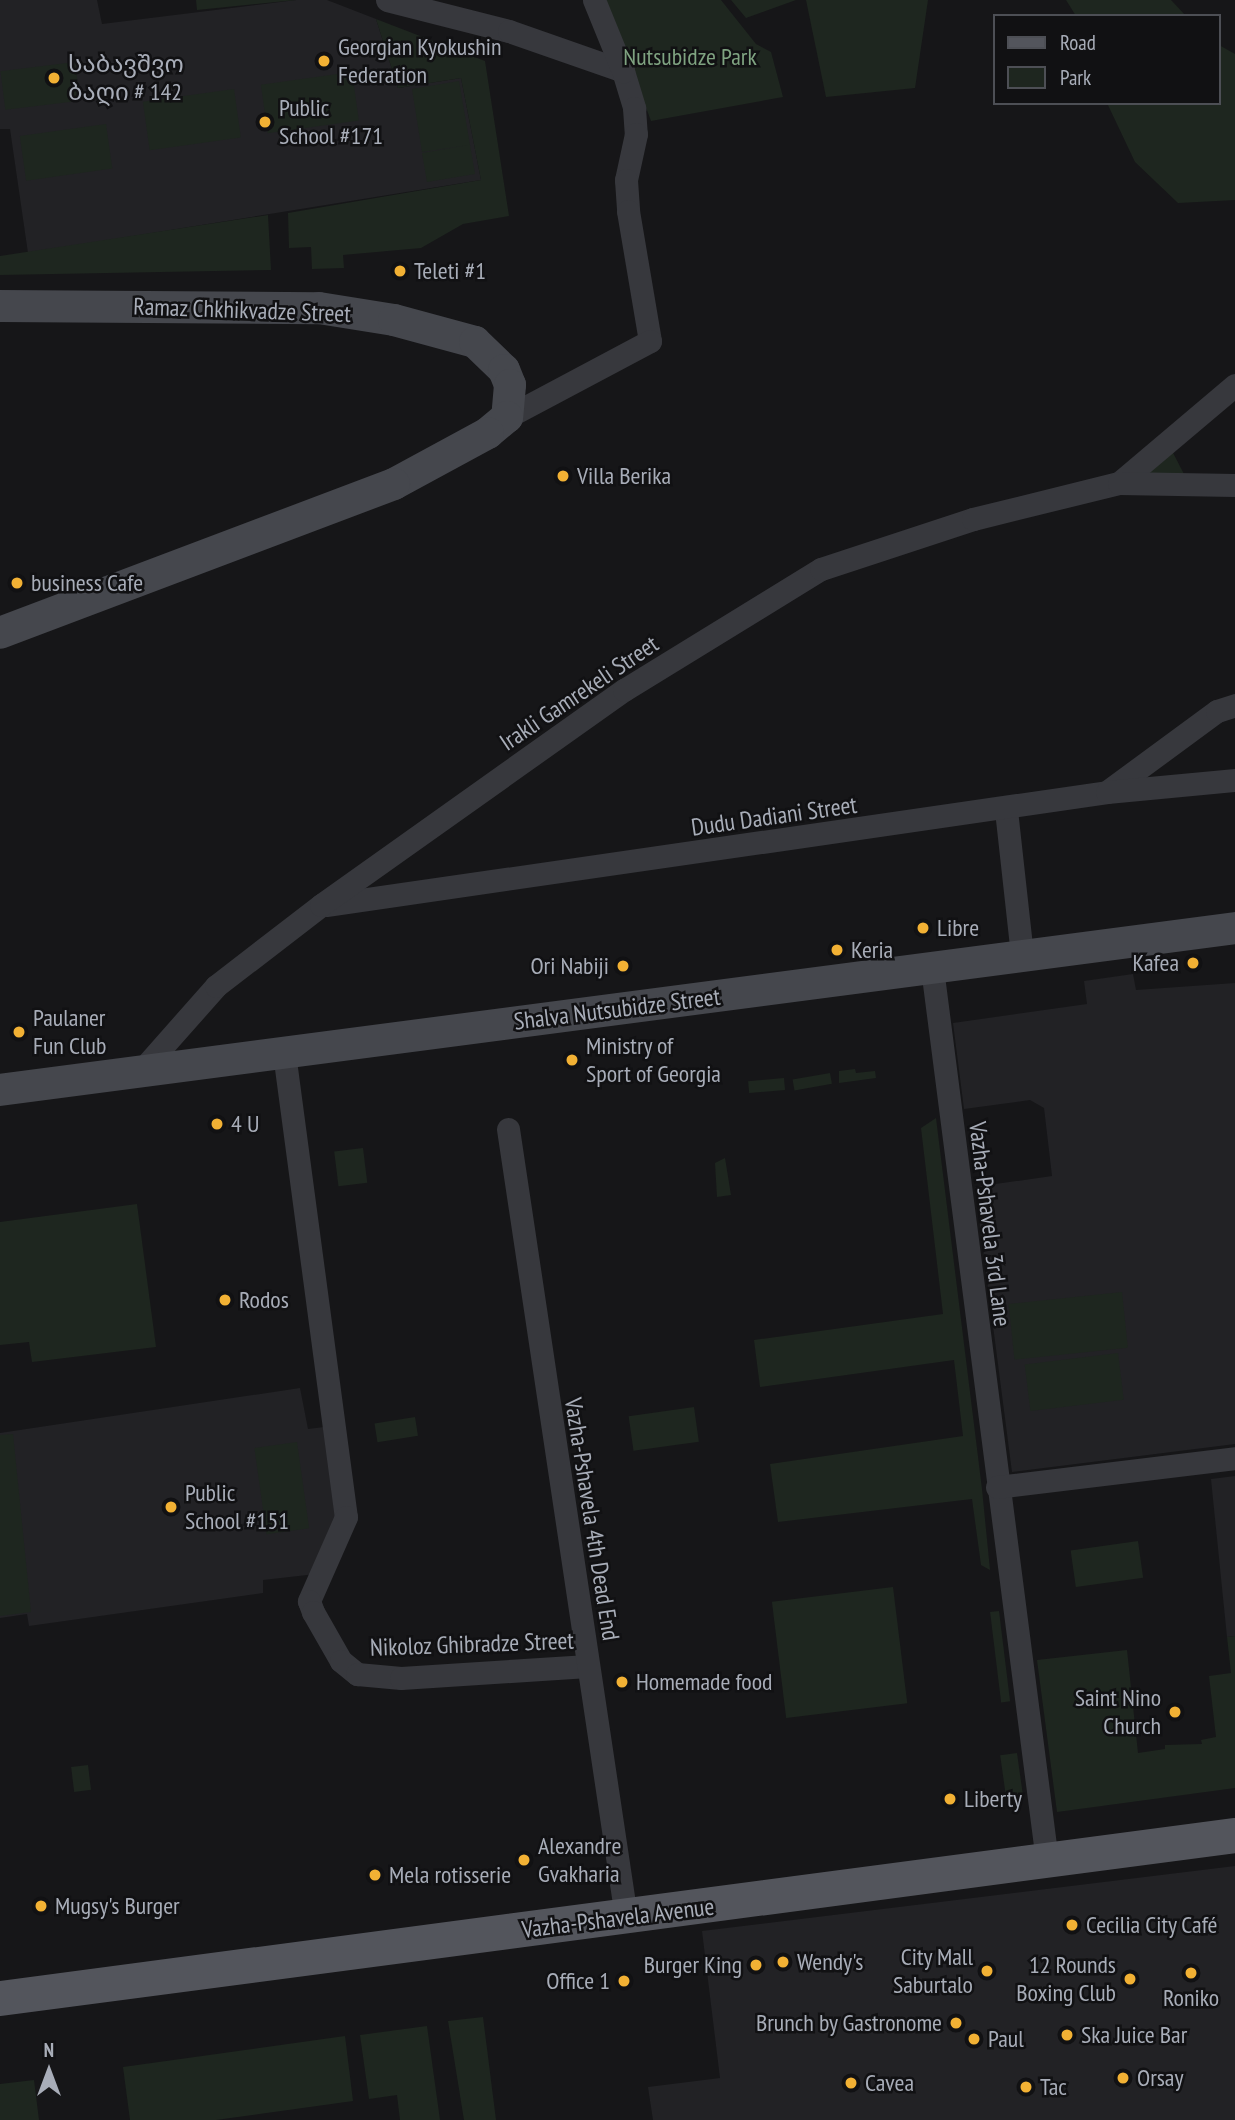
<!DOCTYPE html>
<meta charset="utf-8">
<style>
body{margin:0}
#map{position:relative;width:1235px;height:2120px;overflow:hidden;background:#161618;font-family:"PT Sans Narrow","Noto Sans Georgian",sans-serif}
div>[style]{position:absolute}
.built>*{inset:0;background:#222225}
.green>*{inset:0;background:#1e261f;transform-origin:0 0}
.street>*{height:23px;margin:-11.5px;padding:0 11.5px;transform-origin:11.5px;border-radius:11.5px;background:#37383d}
.secondary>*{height:32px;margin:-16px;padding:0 16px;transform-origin:16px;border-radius:16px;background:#45474d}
.primary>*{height:35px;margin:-17.5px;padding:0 17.5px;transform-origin:17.5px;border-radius:17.5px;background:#53555c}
.dots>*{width:19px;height:19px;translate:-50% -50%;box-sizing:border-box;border:4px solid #111113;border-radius:50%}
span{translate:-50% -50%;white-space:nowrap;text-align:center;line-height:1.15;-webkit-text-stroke:5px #111113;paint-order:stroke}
.poi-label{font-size:24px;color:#a8adb8}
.left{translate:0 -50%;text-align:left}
.right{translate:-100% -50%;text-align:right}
.park-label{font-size:24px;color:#7fa381}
.street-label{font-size:24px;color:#a8adb8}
.legend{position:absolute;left:993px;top:14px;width:228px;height:91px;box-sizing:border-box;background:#111113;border:2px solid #4d4f55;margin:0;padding:9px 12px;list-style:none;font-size:21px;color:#a8adb8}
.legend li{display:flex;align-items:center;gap:14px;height:35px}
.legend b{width:35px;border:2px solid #4d4f55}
.north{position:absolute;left:14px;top:2036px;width:70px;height:70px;-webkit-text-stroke:5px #111113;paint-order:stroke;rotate:0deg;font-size:19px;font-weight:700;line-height:28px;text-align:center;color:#a8adb8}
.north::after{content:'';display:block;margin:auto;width:24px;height:32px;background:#a8adb8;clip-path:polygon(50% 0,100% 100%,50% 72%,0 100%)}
</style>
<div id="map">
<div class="built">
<i style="clip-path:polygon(0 0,97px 0,102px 24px,296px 0,327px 0,376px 19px,398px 88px,461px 78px,481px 180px,28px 253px,10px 129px,0 129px)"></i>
<i style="clip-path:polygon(1133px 974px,1136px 990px,1235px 983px,1235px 1444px,1012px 1472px,975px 1187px,1052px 1176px,1044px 1108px,1030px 1100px,964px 1109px,953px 1023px,1087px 1004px,1084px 981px)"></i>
<i style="clip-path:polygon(300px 1388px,308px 1429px,324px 1427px,341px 1502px,316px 1574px,263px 1580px,263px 1593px,29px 1626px,27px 1614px,0 1618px,0 1433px)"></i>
<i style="clip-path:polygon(1235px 1476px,1235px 1636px,1227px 1637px,1211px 1479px)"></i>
<i style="clip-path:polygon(1235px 1866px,1235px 2120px,653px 2120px,648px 2087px,720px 2078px,702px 1931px)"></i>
</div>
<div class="green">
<i style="clip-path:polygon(196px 0,296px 0,197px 10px)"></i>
<i style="clip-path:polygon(606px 0,721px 0,756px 44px,771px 52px,783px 97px,651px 121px)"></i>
<i style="clip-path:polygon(731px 0,796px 0,746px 18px)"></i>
<i style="clip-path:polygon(806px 0,928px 0,915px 88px,826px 97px)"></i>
<i style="clip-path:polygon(1066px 0,1171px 0,1186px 16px,1076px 16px)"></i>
<i style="clip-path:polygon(376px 19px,485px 61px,509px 216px,463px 224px,421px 248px,343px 255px,344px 268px,312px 269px,311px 247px,289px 248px,288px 213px,481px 180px,461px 78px,398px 88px)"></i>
<i style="clip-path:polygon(1219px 45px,1235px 54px,1235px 200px,1178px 203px,1135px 162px,1107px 103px,1219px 103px)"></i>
<i style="left:75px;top:62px;width:39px;height:75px;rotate:83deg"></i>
<i style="left:352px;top:72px;width:49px;height:92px;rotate:82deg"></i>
<i style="clip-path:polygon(459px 81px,475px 174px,427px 182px,422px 153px,469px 145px,422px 152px,412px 89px)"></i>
<i style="left:234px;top:89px;width:49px;height:92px;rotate:82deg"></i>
<i style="left:106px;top:124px;width:45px;height:87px;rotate:82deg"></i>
<i style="clip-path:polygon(268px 215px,271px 270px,0 275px,0 256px)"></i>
<i style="clip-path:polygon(1171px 449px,1185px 476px,1146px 476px,1143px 470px)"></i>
<i style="clip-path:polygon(855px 1069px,856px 1073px,875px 1071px,876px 1078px,839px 1083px,839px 1071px)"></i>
<i style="left:830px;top:1073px;width:11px;height:38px;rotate:80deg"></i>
<i style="left:784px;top:1078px;width:12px;height:36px;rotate:85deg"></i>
<i style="clip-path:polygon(936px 1118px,982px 1489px,990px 1570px,981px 1565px,972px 1499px,778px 1522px,770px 1464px,963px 1436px,954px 1360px,760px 1387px,754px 1340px,943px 1314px,921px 1128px)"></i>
<i style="left:363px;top:1148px;width:35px;height:29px;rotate:83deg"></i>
<i style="clip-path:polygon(725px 1158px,731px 1195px,717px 1197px,715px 1163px)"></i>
<i style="clip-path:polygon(137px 1204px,156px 1347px,32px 1362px,29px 1342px,0 1345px,0 1222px)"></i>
<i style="left:1122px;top:1292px;width:56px;height:114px;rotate:84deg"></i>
<i style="left:1118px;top:1353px;width:47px;height:94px;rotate:83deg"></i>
<i style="left:694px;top:1407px;width:35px;height:66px;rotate:82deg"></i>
<i style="left:415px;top:1417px;width:19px;height:41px;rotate:81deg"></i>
<i style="clip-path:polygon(13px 1434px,31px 1612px,0 1616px,0 1435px)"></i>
<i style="left:297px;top:1442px;width:87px;height:43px;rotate:82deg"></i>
<i style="left:1138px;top:1541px;width:37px;height:68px;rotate:82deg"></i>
<i style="left:893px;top:1587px;width:117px;height:122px;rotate:83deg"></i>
<i style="left:999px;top:1611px;width:91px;height:9px;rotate:83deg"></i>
<i style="clip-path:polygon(1235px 1636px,1235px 1788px,1057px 1812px,1037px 1660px,1127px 1650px,1138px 1753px,1165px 1749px,1165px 1745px,1202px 1744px,1201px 1740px,1216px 1737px,1209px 1676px,1231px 1673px,1227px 1637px)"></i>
<i style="left:1017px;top:1753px;width:43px;height:17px;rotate:82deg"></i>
<i style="left:88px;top:1765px;width:25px;height:17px;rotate:83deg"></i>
<i style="clip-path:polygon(483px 2017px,496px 2120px,464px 2120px,448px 2021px)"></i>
<i style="clip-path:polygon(427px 2026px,440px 2120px,400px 2120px,397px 2095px,369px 2099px,360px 2035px)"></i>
<i style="clip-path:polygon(345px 2036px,353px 2101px,216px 2120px,130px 2120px,123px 2067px)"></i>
<i style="clip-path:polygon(34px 2080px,39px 2120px,0 2120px,0 2084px)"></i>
</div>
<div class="street">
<i style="left:387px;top:0;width:126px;rotate:14.3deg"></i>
<i style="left:509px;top:31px;width:121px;rotate:19.3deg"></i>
<i style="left:623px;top:71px;width:39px;rotate:73deg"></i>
<i style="left:634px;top:108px;width:26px;rotate:86deg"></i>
<i style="left:636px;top:134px;width:47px;rotate:102.3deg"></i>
<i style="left:626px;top:180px;width:31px;rotate:86deg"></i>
<i style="left:628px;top:211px;width:132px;rotate:80.4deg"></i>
<i style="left:650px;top:341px;width:162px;rotate:152deg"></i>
<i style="left:594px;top:0;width:77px;rotate:67.8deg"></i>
<i style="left:1119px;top:483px;width:152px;rotate:-40.2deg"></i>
<i style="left:1108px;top:791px;width:135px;rotate:-36.3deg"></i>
<i style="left:1217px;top:711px;width:19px;rotate:-18deg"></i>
<i style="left:1006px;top:810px;width:147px;rotate:83.7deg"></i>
<i style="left:326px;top:905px;width:789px;rotate:-8.23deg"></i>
<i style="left:1107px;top:792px;width:129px;rotate:-5.4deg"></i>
<i style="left:932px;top:968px;width:900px;rotate:82.66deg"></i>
<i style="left:284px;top:1053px;width:468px;rotate:82.4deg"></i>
<i style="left:346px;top:1517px;width:92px;rotate:113.8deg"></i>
<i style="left:309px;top:1601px;width:12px;rotate:70deg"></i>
<i style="left:313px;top:1612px;width:56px;rotate:60.3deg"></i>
<i style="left:341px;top:1661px;width:21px;rotate:39deg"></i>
<i style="left:357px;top:1674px;width:44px;rotate:5.2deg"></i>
<i style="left:401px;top:1678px;width:187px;rotate:-3.7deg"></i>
<i style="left:140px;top:1072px;width:115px;rotate:-48.5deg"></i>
<i style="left:216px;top:986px;width:133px;rotate:-37.6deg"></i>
<i style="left:321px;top:905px;width:372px;rotate:-35.4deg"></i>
<i style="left:624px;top:690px;width:231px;rotate:-31.6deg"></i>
<i style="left:821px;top:569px;width:160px;rotate:-18.2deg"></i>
<i style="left:973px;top:519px;width:150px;rotate:-13.9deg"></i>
<i style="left:1119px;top:483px;width:116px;rotate:1deg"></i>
<i style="left:508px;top:1129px;width:797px;rotate:81.48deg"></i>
<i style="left:997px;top:1487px;width:240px;rotate:-6.9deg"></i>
</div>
<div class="secondary">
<i style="left:0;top:306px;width:319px;rotate:0.4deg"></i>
<i style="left:319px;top:308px;width:76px;rotate:9.1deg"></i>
<i style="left:394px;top:320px;width:84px;rotate:15.2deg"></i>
<i style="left:475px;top:342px;width:40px;rotate:44deg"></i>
<i style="left:504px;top:370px;width:16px;rotate:68deg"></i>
<i style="left:510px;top:385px;width:32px;rotate:95deg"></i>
<i style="left:507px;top:417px;width:25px;rotate:140deg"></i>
<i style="left:488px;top:433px;width:107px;rotate:151.5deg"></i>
<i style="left:394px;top:484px;width:421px;rotate:159.3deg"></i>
<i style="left:0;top:1090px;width:1246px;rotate:-7.47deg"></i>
</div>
<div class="primary">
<i style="left:0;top:1998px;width:1246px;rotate:-7.52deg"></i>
</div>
<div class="dots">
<i style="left:324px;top:61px;background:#f2b134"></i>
<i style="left:54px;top:78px;background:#f2b134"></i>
<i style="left:265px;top:122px;background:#f2b134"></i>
<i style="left:400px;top:271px;background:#f2b134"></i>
<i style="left:563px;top:476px;background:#f2b134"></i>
<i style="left:17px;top:583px;background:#f2b134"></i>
<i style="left:923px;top:928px;background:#f2b134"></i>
<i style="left:837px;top:950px;background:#f2b134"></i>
<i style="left:1193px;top:963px;background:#f2b134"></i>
<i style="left:623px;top:966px;background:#f2b134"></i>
<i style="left:19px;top:1032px;background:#f2b134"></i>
<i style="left:572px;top:1060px;background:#f2b134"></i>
<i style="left:217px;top:1124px;background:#f2b134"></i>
<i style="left:225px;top:1300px;background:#f2b134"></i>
<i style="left:171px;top:1507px;background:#f2b134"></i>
<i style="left:622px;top:1682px;background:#f2b134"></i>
<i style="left:1175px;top:1712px;background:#f2b134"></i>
<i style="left:950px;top:1799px;background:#f2b134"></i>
<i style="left:524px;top:1860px;background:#f2b134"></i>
<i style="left:375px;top:1875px;background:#f2b134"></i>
<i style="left:41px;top:1906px;background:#f2b134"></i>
<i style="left:1072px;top:1925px;background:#f2b134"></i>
<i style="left:783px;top:1962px;background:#f2b134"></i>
<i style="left:756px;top:1965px;background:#f2b134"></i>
<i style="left:987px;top:1971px;background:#f2b134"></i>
<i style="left:1191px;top:1973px;background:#f2b134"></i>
<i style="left:1130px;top:1979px;background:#f2b134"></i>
<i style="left:624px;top:1981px;background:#f2b134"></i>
<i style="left:956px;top:2023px;background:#f2b134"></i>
<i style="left:1067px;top:2035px;background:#f2b134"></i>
<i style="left:974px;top:2039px;background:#f2b134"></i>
<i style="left:1123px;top:2078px;background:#f2b134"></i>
<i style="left:851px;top:2083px;background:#f2b134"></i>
<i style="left:1026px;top:2087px;background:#f2b134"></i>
</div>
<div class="poi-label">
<span class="left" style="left:338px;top:61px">Georgian Kyokushin<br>Federation</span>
<span class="left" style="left:68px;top:78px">საბავშვო<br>ბაღი # 142</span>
<span class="left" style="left:279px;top:122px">Public<br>School #171</span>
<span class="left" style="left:414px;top:271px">Teleti #1</span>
<span class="left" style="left:577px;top:476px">Villa Berika</span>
<span class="left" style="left:31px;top:583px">business Cafe</span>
<span class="left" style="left:937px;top:928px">Libre</span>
<span class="left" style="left:851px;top:950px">Keria</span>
<span class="right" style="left:1179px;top:963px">Kafea</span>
<span class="right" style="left:609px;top:966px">Ori Nabiji</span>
<span class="left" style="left:33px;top:1032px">Paulaner<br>Fun Club</span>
<span class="left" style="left:586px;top:1060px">Ministry of<br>Sport of Georgia</span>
<span class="left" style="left:231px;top:1124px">4 U</span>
<span class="left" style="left:239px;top:1300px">Rodos</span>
<span class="left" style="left:185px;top:1507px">Public<br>School #151</span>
<span class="left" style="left:636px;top:1682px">Homemade food</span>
<span class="right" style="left:1161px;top:1712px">Saint Nino<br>Church</span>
<span class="left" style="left:964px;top:1799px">Liberty</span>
<span class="left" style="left:538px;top:1860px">Alexandre<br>Gvakharia</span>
<span class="left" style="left:389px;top:1875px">Mela rotisserie</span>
<span class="left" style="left:55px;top:1906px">Mugsy's Burger</span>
<span class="left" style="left:1086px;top:1925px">Cecilia City Café</span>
<span class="right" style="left:973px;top:1971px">City Mall<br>Saburtalo</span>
<span class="left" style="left:797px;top:1962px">Wendy's</span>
<span class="right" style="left:742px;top:1965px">Burger King</span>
<span class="right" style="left:1116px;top:1979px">12 Rounds<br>Boxing Club</span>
<span class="right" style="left:610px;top:1981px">Office 1</span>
<span style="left:1191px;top:1998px">Roniko</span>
<span class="right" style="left:942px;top:2023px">Brunch by Gastronome</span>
<span class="left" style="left:1081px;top:2035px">Ska Juice Bar</span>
<span class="left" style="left:988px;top:2039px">Paul</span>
<span class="left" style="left:1137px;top:2078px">Orsay</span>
<span class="left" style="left:865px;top:2083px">Cavea</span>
<span class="left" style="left:1040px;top:2087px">Tac</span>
</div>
<div class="park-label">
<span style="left:690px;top:57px">Nutsubidze Park</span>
</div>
<div class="street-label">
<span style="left:242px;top:310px;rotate:2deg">Ramaz Chkhikvadze Street</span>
<span style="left:579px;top:693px;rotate:-34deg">Irakli Gamrekeli Street</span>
<span style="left:774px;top:816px;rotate:-8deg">Dudu Dadiani Street</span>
<span style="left:617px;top:1009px;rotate:-7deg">Shalva Nutsubidze Street</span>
<span style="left:990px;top:1224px;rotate:83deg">Vazha-Pshavela 3rd Lane</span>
<span style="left:592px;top:1519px;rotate:81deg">Vazha-Pshavela 4th Dead End</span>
<span style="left:472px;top:1644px;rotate:-2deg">Nikoloz Ghibradze Street</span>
<span style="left:618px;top:1918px;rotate:-7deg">Vazha-Pshavela Avenue</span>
</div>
<ul class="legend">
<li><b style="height:9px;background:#53555c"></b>Road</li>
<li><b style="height:19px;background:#1e261f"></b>Park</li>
</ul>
<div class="north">N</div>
</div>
